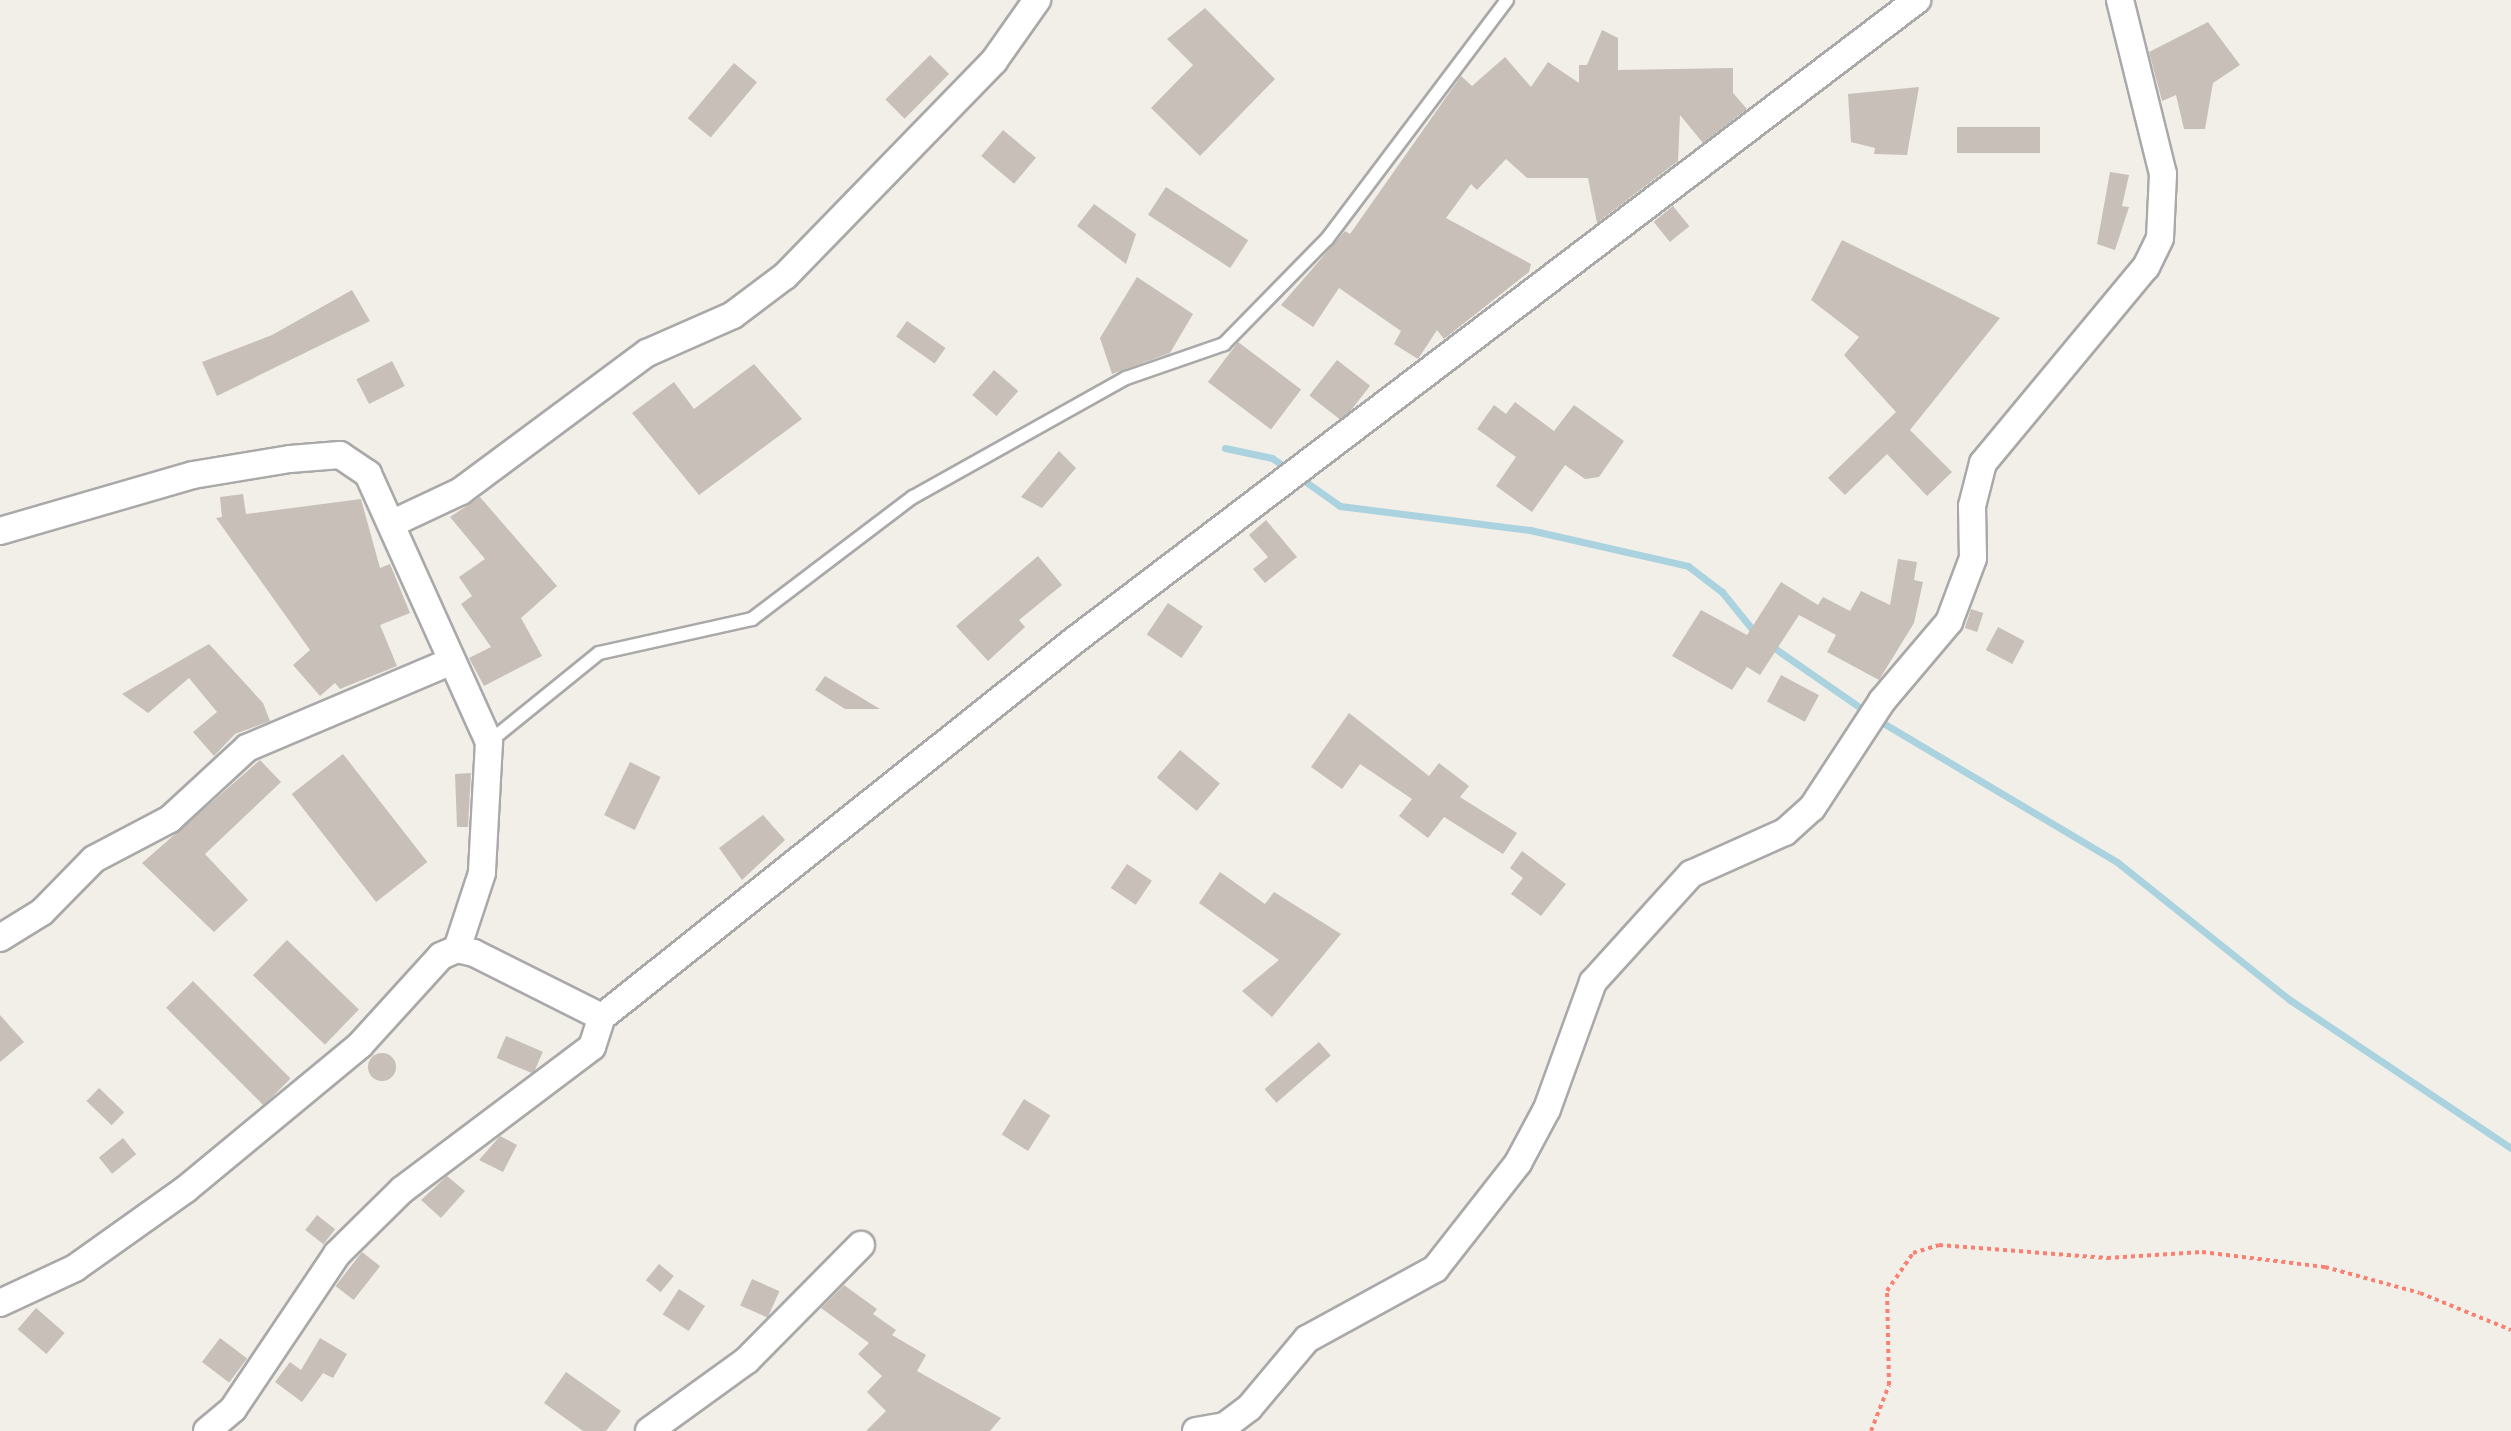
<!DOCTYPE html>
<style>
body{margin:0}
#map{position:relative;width:2511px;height:1431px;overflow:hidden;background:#f2efe9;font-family:Lato,sans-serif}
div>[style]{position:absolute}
.stream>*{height:7px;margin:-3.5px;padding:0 3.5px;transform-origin:3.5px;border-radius:3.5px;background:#aad3df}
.building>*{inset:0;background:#c7bfb8;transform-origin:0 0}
.round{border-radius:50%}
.path>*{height:4px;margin-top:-2px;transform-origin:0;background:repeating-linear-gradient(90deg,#fa8072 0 4px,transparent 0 8px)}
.roads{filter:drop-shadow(2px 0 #a9a9a9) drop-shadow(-2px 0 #a9a9a9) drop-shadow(0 2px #a9a9a9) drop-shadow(0 -2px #a9a9a9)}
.service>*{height:12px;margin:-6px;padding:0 6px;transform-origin:6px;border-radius:6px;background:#fff}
.minor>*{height:26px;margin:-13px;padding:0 13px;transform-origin:13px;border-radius:13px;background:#fff}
span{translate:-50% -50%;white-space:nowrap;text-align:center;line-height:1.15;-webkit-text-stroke:6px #fff;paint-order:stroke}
</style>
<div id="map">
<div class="stream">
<i style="left:1225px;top:448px;width:48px;rotate:12deg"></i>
<i style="left:1272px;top:458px;width:21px;rotate:35deg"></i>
<i style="left:1299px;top:477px;width:50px;rotate:35.3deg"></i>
<i style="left:1340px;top:506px;width:192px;rotate:7.2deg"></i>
<i style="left:1530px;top:530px;width:162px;rotate:12.8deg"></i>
<i style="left:1688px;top:566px;width:43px;rotate:37.4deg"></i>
<i style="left:1722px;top:592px;width:55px;rotate:50.9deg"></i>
<i style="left:1770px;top:645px;width:119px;rotate:34.8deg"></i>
<i style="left:1878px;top:720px;width:278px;rotate:30.7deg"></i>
<i style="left:2117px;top:862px;width:221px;rotate:38.6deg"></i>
<i style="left:2290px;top:1000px;width:266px;rotate:33.8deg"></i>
</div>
<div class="building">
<i style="clip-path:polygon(1205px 8px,1275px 79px,1200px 156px,1151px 108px,1193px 65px,1167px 39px)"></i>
<i style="clip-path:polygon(2208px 22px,2240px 65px,2213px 83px,2205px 129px,2184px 129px,2176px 95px,2162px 101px,2149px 52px)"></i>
<i style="clip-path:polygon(1602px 30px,1618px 38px,1618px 70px,1733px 68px,1733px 93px,1747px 109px,1703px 143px,1680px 115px,1678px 161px,1597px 223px,1588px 178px,1527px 178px,1506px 159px,1477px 190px,1471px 184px,1446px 218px,1531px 264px,1529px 272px,1444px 339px,1437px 330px,1418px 359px,1394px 344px,1401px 331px,1339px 288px,1313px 327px,1281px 305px,1345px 231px,1350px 234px,1461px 76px,1472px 86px,1505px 57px,1531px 87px,1548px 62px,1579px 83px,1579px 65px,1587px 65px)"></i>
<i style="left:930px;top:55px;width:27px;height:63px;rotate:45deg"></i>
<i style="left:734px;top:63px;width:30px;height:72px;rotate:40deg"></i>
<i style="clip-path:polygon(1919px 87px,1907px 155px,1874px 154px,1875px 148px,1851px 142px,1848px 94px)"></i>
<i style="left:1957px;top:127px;width:83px;height:26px"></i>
<i style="left:1003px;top:130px;width:43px;height:34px;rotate:40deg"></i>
<i style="clip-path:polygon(2110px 172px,2129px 175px,2122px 206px,2129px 207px,2115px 250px,2097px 244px)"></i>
<i style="left:1166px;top:187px;width:98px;height:33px;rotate:33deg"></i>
<i style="clip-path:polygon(1094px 204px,1136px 234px,1126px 264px,1077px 226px)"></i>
<i style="left:1673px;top:206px;width:26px;height:25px;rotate:51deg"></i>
<i style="clip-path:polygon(1842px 240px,2000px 318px,1910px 430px,1952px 472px,1927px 496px,1887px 454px,1845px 495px,1828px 478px,1896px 412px,1844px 355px,1859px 337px,1811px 300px)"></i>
<i style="clip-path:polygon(1137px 277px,1193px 314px,1170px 353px,1112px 374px,1100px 338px)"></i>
<i style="clip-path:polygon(352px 290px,370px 321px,217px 396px,202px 362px,272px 335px)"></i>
<i style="left:907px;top:321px;width:47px;height:19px;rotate:35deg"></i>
<i style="left:1238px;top:342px;width:79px;height:50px;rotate:37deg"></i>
<i style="left:1337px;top:360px;width:42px;height:45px;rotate:38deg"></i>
<i style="left:392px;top:361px;width:28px;height:40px;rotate:63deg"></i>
<i style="clip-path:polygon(754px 364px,802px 419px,699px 495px,632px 413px,674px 382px,694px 409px)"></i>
<i style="left:994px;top:370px;width:32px;height:33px;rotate:41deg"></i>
<i style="clip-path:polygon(1515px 402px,1554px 431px,1574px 405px,1624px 441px,1599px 477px,1585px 479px,1565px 465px,1532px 512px,1496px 486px,1516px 457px,1477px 429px,1494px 405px,1506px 414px)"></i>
<i style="clip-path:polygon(1059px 451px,1076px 468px,1042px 508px,1021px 497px)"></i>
<i style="clip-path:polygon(243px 494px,246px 514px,361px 499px,380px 568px,390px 564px,410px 613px,380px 625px,397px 666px,340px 689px,335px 683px,320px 696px,293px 665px,310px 650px,216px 518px,222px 517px,220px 497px)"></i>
<i style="clip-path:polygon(480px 497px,557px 586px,521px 618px,542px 656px,484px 686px,469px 658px,491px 647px,461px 604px,472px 596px,459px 577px,485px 559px,450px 517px)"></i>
<i style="clip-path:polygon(1266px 520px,1297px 557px,1265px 583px,1253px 569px,1268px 557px,1249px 535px)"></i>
<i style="clip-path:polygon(1038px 556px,1062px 585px,1019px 620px,1025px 627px,988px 661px,956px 626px)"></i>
<i style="clip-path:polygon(1898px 559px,1917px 562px,1914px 580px,1923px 582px,1914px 623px,1879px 680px,1827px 652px,1836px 635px,1799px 615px,1760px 675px,1747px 667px,1732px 690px,1672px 656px,1701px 610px,1747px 635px,1781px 582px,1818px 605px,1823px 597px,1850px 611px,1861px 591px,1890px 605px)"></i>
<i style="left:1168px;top:603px;width:42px;height:38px;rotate:34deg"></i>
<i style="left:1971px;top:609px;width:13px;height:20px;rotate:18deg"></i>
<i style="left:1998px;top:627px;width:30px;height:26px;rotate:28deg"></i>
<i style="clip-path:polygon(209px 644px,263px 703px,270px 721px,235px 734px,214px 756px,193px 732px,217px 712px,189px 678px,148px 713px,122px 694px)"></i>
<i style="left:1781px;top:675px;width:43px;height:30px;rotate:28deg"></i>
<i style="clip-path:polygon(825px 676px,880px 709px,845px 709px,815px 690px)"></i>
<i style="clip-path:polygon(1349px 713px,1429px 776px,1439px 763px,1469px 786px,1460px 797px,1517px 833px,1503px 854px,1444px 817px,1428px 838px,1399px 816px,1412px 799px,1360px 764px,1342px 789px,1311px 767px)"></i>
<i style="left:1180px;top:750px;width:52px;height:36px;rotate:40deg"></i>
<i style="left:343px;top:754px;width:137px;height:65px;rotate:52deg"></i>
<i style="clip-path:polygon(260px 760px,281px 782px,205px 854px,248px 900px,214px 932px,142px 863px)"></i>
<i style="left:630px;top:762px;width:34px;height:59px;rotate:26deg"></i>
<i style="clip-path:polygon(471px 773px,468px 827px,457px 827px,455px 774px)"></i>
<i style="clip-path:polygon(763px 815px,785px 840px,742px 880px,719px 848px)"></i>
<i style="clip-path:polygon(1522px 851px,1566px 884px,1541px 916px,1511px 894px,1523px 878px,1510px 868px)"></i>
<i style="left:1127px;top:864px;width:30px;height:29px;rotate:34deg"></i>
<i style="clip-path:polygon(1220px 872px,1265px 904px,1274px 892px,1341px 934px,1272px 1017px,1242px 991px,1279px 960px,1199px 903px)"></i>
<i style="left:287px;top:940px;width:100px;height:49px;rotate:44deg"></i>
<i style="left:193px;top:981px;width:138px;height:38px;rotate:45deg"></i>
<i style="clip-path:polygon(0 1015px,24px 1042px,0 1062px)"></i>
<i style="left:506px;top:1036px;width:40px;height:24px;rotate:23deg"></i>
<i style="left:1319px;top:1042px;width:18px;height:72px;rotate:49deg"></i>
<i class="round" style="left:368px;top:1053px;width:28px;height:28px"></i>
<i style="left:99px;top:1088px;width:35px;height:18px;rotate:44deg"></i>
<i style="left:1024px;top:1099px;width:31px;height:42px;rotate:32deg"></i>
<i style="clip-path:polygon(500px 1136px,517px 1145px,503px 1172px,479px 1160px)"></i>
<i style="left:123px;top:1138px;width:21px;height:31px;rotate:51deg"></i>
<i style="clip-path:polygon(447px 1176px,465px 1191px,441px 1218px,421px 1200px)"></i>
<i style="left:317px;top:1215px;width:23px;height:19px;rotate:38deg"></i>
<i style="left:362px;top:1252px;width:23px;height:43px;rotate:38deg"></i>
<i style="left:659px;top:1264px;width:19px;height:21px;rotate:39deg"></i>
<i style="left:752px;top:1279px;width:30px;height:29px;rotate:24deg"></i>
<i style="clip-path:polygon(844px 1285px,877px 1309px,873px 1314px,896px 1330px,892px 1335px,926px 1355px,917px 1371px,1001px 1418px,990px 1431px,866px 1431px,886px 1411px,867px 1392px,882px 1376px,858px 1354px,869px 1343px,821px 1308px)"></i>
<i style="left:679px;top:1289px;width:31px;height:30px;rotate:33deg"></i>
<i style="left:36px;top:1308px;width:38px;height:28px;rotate:41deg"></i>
<i style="left:220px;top:1338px;width:34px;height:30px;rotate:37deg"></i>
<i style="clip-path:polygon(320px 1338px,347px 1354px,333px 1378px,323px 1373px,302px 1402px,275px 1382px,290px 1362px,301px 1370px)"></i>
<i style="clip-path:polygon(566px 1372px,621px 1411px,606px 1431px,583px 1431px,544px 1403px)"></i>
</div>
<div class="path">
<i style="left:1871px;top:1431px;width:49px;rotate:-68.6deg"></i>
<i style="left:1889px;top:1385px;width:94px;rotate:-91.2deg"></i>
<i style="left:1887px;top:1291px;width:46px;rotate:-55.6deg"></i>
<i style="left:1913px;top:1253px;width:27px;rotate:-17deg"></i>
<i style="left:1939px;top:1245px;width:169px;rotate:4.4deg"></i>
<i style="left:2107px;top:1258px;width:95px;rotate:-3.6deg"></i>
<i style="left:2202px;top:1252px;width:124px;rotate:7deg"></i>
<i style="left:2325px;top:1267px;width:98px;rotate:15.3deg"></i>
<i style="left:2420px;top:1293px;width:98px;rotate:22.1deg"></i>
</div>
<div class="roads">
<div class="service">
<i style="left:489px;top:742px;width:141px;rotate:-39deg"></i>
<i style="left:599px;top:653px;width:157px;rotate:-12.5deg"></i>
<i style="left:752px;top:619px;width:202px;rotate:-37.2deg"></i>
<i style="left:913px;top:497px;width:244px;rotate:-29.2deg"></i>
<i style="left:1126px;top:378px;width:104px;rotate:-19.1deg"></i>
<i style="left:1224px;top:344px;width:147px;rotate:-45.6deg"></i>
<i style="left:1327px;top:239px;width:299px;rotate:-53deg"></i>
</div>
<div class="minor">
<i style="left:391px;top:524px;width:77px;rotate:-25.2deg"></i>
<i style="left:461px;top:491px;width:232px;rotate:-36.6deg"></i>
<i style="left:647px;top:353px;width:94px;rotate:-23.8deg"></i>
<i style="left:733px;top:315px;width:65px;rotate:-36.9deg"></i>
<i style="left:785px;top:276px;width:300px;rotate:-45.8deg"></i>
<i style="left:994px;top:61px;width:75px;rotate:-54.8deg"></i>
<i style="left:0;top:531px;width:201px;rotate:-16.2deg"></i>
<i style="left:193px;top:475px;width:98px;rotate:-9.4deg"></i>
<i style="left:290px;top:459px;width:50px;rotate:-4.6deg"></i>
<i style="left:340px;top:455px;width:34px;rotate:34deg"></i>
<i style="left:368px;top:474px;width:294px;rotate:65.7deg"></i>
<i style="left:489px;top:742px;width:131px;rotate:93.1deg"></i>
<i style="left:482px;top:873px;width:80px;rotate:108.2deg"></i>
<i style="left:0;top:938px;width:49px;rotate:-31.8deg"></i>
<i style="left:42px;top:912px;width:74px;rotate:-45.5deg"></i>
<i style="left:94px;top:859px;width:86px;rotate:-27.8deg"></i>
<i style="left:170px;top:819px;width:105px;rotate:-42.7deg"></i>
<i style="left:247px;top:748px;width:220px;rotate:-23deg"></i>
<i style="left:0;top:1303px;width:83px;rotate:-25deg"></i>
<i style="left:75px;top:1268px;width:136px;rotate:-35.4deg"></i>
<i style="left:186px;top:1189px;width:226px;rotate:-39.6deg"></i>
<i style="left:360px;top:1045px;width:120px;rotate:-47.7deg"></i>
<i style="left:441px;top:956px;width:17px;rotate:-24deg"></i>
<i style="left:457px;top:949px;width:17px;rotate:13deg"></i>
<i style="left:474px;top:953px;width:143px;rotate:26.6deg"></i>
<i style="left:207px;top:1431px;width:34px;rotate:-40deg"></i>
<i style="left:233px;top:1409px;width:187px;rotate:-56.1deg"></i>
<i style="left:337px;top:1254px;width:91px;rotate:-44.6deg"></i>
<i style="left:402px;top:1190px;width:238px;rotate:-37deg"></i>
<i style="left:592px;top:1047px;width:32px;rotate:-72deg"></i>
<i style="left:602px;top:1017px;width:605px;rotate:-38.56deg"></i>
<i style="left:1075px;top:640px;width:1058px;rotate:-37.24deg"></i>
<i style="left:649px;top:1431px;width:121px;rotate:-35.9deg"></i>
<i style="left:747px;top:1360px;width:162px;rotate:-45.3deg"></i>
<i style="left:1196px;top:1431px;width:29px;rotate:-10deg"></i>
<i style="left:1225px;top:1426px;width:30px;rotate:-37deg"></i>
<i style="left:1249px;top:1408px;width:90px;rotate:-50deg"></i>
<i style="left:1307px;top:1339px;width:146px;rotate:-28.7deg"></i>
<i style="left:1435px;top:1269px;width:135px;rotate:-51.9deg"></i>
<i style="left:1518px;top:1163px;width:61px;rotate:-61.8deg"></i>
<i style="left:1547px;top:1109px;width:135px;rotate:-70.1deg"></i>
<i style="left:1593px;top:982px;width:146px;rotate:-47.8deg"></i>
<i style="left:1691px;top:874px;width:103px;rotate:-24.1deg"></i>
<i style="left:1785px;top:832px;width:36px;rotate:-42deg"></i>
<i style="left:1812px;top:808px;width:128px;rotate:-56.8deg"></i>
<i style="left:1882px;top:701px;width:104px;rotate:-49.7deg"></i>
<i style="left:1949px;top:622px;width:68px;rotate:-69.4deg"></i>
<i style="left:1973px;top:558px;width:52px;rotate:-91.1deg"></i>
<i style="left:1972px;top:506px;width:44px;rotate:-75.7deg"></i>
<i style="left:1983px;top:463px;width:255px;rotate:-50.3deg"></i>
<i style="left:2146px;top:267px;width:32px;rotate:-64deg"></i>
<i style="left:2160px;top:238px;width:64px;rotate:-87.3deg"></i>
<i style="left:2163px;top:174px;width:179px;rotate:-103.9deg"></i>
</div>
</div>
</div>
